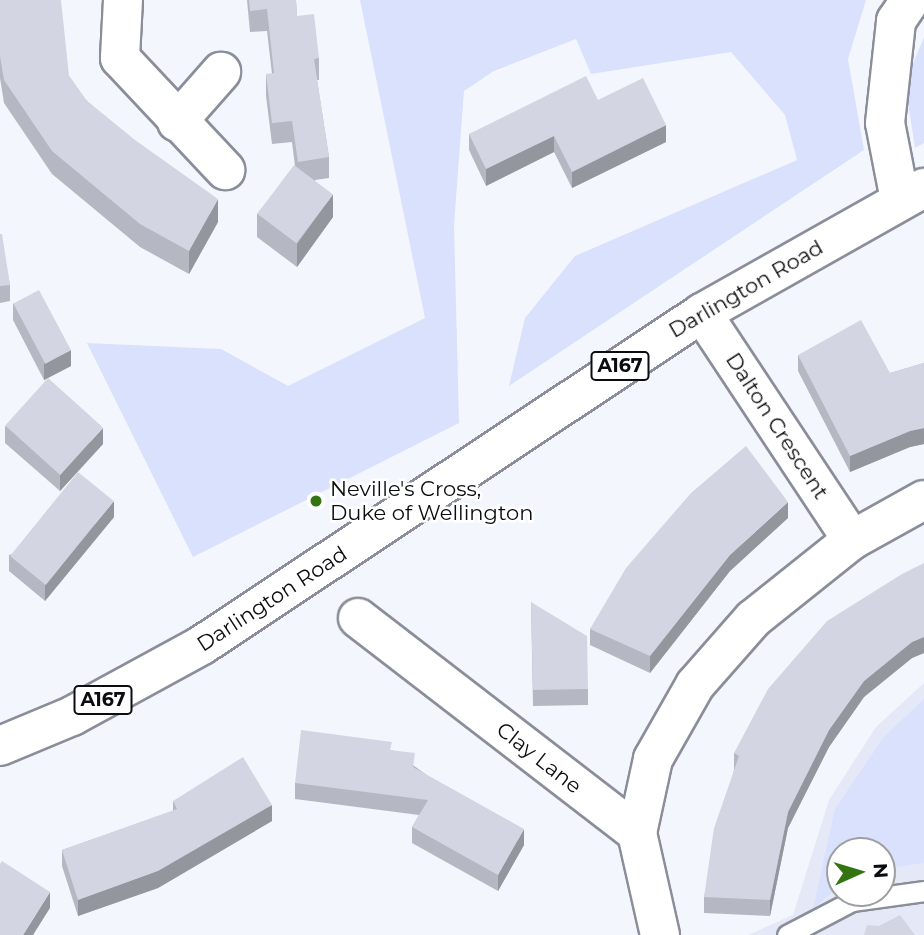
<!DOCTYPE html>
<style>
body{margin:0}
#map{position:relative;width:924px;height:935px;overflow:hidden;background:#f4f6fe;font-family:Montserrat,sans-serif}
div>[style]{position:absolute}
.built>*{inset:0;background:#e4e8f7}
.green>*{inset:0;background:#dae1fd}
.roads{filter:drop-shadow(2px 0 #8b8e9a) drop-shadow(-2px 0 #8b8e9a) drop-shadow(0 2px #8b8e9a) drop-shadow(0 -2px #8b8e9a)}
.service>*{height:19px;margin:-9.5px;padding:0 9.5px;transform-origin:9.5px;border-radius:9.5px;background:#fff}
.minor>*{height:38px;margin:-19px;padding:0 19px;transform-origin:19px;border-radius:19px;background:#fff}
.trunk>*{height:38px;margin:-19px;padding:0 19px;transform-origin:19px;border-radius:19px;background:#fff}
.wall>*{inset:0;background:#b5b8c2}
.shaded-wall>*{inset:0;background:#94969e}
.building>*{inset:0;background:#d3d6e2;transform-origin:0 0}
.dots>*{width:19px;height:19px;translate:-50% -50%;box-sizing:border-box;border:4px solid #fff;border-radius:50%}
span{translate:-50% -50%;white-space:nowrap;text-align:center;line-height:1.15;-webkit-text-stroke:5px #fff;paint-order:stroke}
.shield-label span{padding:2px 5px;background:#fff;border:2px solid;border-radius:5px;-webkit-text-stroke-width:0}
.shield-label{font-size:19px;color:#0b0c0f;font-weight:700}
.street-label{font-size:21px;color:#0b0c0f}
.poi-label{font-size:21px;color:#0b0c0f}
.left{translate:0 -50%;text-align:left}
.north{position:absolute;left:826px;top:837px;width:70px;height:70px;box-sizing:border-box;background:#fff;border:2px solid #9d9e9f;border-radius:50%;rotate:86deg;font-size:19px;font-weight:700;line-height:28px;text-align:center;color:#0b0c0f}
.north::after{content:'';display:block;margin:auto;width:24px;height:32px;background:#347511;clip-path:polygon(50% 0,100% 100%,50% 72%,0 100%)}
</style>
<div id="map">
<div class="built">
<i style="clip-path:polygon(evenodd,924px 683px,924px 935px,748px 935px,793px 915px,829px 800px,876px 727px,924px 683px,840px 851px,882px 851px,882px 893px,840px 893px,840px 851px)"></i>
</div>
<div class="green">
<i style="clip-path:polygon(360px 0,866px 0,848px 59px,864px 150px,509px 386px,525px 318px,575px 256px,797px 160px,785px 115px,731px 52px,591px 74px,576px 39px,494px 71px,464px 91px,454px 225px,459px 423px,193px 557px,87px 343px,221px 349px,288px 386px,425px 318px)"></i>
<i style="clip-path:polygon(924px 37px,924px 143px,915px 148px,905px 83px)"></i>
<i style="clip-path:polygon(924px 699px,924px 863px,882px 869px,882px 851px,840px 851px,840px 885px,813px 909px,835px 809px,883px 738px)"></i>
</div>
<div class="roads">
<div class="service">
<i style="left:787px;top:935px;width:73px;rotate:-27.6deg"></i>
<i style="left:852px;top:901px;width:73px;rotate:-7.9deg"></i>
</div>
<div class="minor">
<i style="left:123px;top:0;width:58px;rotate:93deg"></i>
<i style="left:120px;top:58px;width:154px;rotate:46.8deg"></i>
<i style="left:177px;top:122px;width:67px;rotate:-48.7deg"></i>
<i style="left:900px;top:200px;width:78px;rotate:-101deg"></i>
<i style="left:885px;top:123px;width:103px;rotate:-83.8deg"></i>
<i style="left:896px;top:21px;width:25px;rotate:-56deg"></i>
<i style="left:702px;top:313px;width:272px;rotate:56.5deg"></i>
<i style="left:358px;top:618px;width:352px;rotate:37.6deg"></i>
<i style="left:637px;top:833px;width:105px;rotate:77.3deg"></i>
<i style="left:637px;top:833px;width:76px;rotate:-77.8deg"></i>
<i style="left:653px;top:759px;width:85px;rotate:-60.4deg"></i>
<i style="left:695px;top:685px;width:88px;rotate:-48.7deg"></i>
<i style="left:753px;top:619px;width:127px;rotate:-38.6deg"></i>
<i style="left:852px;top:540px;width:82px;rotate:-29.1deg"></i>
</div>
<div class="trunk">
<i style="left:0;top:746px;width:78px;rotate:-22.6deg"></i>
<i style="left:72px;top:716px;width:148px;rotate:-28.6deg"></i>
<i style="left:202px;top:645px;width:600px;rotate:-33.58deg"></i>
<i style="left:702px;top:313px;width:255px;rotate:-29.4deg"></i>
</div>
</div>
<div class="wall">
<i style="clip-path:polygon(0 0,69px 76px,86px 100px,218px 222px,189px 274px,140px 247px,52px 174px,4px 103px,0 78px)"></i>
<i style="clip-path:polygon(247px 0,296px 0,297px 16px,319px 58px,319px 80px,317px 80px,329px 157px,329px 178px,315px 180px,333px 217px,297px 267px,257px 237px,257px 214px,295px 166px,292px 142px,272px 144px,266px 96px,266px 74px,272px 74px,267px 31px,250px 32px)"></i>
<i style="clip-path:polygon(598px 100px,666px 142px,572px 188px,554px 152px,486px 186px,469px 150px,469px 134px)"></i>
<i style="clip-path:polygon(0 234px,10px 285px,10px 301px,0 303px)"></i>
<i style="clip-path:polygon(13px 303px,71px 366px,44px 380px,13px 320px)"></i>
<i style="clip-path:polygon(798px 355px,890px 373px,924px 363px,924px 444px,910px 447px,850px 472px,798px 371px)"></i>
<i style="clip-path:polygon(5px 426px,103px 444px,60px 491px,5px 443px)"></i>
<i style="clip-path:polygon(114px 517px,45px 601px,9px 571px,9px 555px)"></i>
<i style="clip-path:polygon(788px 518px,730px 571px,650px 673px,590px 645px,590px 629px)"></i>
<i style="clip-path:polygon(924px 563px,924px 653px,912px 658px,864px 697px,829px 747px,788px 828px,770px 916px,704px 913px,704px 897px,734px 770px,734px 753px)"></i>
<i style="clip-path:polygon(531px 602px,588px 689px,588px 705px,533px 706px)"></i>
<i style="clip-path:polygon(392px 750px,524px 845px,498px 891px,412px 843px,412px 827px,419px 815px,295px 799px,295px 783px)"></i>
<i style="clip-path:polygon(173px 801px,272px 821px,158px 888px,78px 916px,62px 866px,62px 850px,173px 811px)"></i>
</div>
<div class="shaded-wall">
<i style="clip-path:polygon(666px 125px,666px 142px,572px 188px,572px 172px)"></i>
<i style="clip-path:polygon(554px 136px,554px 152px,486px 186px,486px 169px)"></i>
<i style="clip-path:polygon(333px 194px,333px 217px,297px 267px,297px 244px)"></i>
<i style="clip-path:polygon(218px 199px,218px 222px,189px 274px,189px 251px)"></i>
<i style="clip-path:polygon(71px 350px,71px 366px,44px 380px,44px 364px)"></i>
<i style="clip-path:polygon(103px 428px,103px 444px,60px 491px,60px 475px)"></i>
<i style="clip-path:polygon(924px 428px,924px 444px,910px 447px,850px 472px,850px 456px,910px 431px)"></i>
<i style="clip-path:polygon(114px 501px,114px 517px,45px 601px,45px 585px)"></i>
<i style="clip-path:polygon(788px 502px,788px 518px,730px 571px,650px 673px,650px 656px,730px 555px)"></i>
<i style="clip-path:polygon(924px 637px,924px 653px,912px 658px,864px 697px,829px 747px,788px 828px,770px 916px,770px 900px,788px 812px,829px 730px,864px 681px,912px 642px)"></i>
<i style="clip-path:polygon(272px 805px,272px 821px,158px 888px,78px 916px,78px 900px)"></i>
<i style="clip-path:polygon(524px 829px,524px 845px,498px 891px,498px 875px)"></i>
<i style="clip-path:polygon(50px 892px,50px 908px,33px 935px,23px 935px)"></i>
</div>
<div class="building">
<i style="clip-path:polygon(0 0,61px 0,69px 76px,86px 100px,135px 140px,218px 199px,189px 251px,140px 224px,52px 151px,4px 80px,0 56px)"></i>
<i style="clip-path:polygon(249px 0,296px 0,297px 16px,314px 14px,319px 58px,314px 59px,329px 157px,298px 162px,292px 121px,272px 123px,266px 74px,274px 73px,267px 9px,250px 11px)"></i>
<i style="clip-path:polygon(586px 76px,598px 100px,643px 78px,666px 125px,572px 172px,554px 136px,486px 169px,469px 134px)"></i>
<i style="left:294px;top:165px;width:49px;height:61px;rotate:37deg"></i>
<i style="clip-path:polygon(0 234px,2px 234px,10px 285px,0 286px)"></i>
<i style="left:39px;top:290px;width:68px;height:29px;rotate:62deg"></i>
<i style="clip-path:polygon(861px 320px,890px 373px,924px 363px,924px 428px,910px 431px,850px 456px,798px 355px)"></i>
<i style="left:48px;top:378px;width:74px;height:64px;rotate:42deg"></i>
<i style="clip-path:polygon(746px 446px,788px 502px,730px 555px,650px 656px,590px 629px,626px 568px,691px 493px)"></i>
<i style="left:78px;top:472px;width:46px;height:108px;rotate:39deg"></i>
<i style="clip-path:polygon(924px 563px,924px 637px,912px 642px,864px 681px,829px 730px,788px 812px,770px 900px,704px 897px,714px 828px,739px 756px,734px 753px,768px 689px,827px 621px,902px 574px)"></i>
<i style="clip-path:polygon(531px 602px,587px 636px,588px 689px,533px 690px)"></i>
<i style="clip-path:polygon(301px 730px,392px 742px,390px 750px,415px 753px,413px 767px,524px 829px,498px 875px,412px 827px,428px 800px,295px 783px)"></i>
<i style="clip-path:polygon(243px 757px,272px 805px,158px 871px,78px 900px,62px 850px,177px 809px,173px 801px)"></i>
<i style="clip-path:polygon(2px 861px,50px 892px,23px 935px,0 935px,0 864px)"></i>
<i style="clip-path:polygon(900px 915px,915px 935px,864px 935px,867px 925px,879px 926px)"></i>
</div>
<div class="dots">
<i style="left:316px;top:501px;background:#347511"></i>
</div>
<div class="shield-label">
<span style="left:620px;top:366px">A167</span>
<span style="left:103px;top:700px">A167</span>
</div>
<div class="street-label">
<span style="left:746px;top:289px;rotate:-30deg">Darlington Road</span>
<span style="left:777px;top:426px;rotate:57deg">Dalton Crescent</span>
<span style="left:272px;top:599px;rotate:-33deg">Darlington Road</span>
<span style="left:539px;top:758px;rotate:38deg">Clay Lane</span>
</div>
<div class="poi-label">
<span class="left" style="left:330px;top:501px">Neville's Cross,<br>Duke of Wellington</span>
</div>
<div class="north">N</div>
</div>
